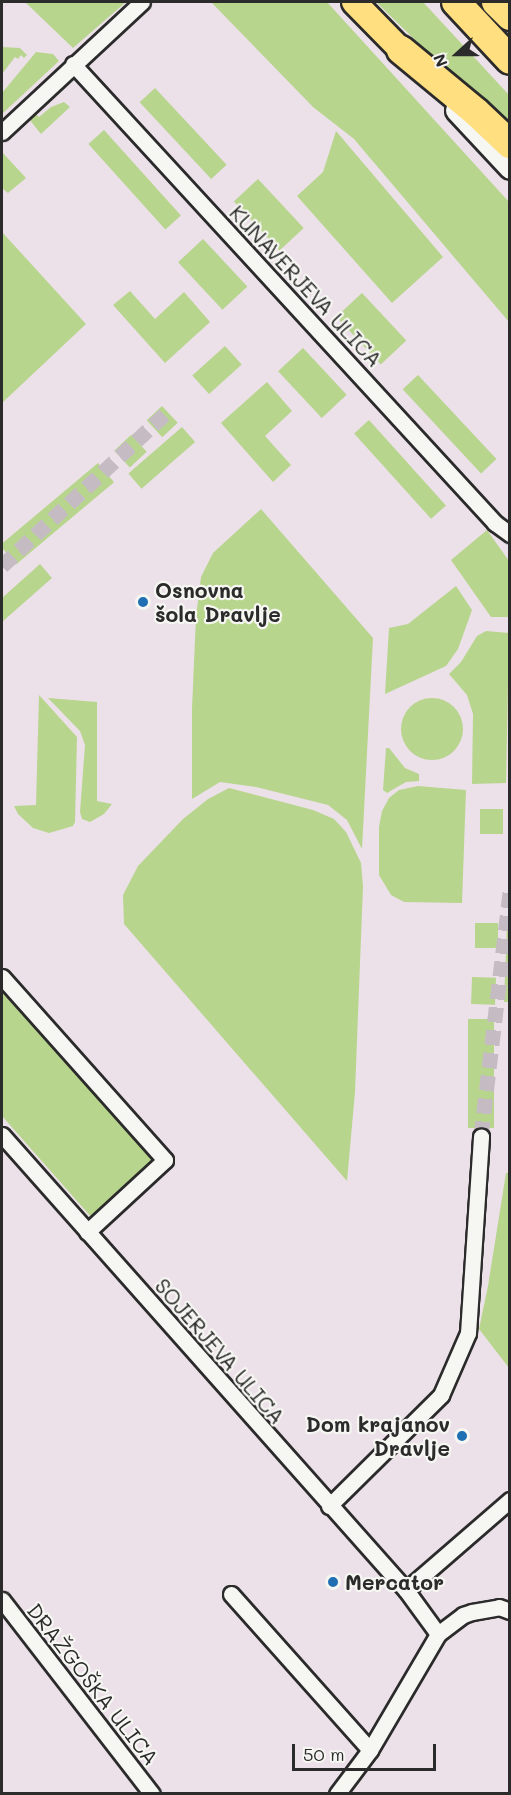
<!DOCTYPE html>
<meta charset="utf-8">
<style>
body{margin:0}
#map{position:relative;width:511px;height:1795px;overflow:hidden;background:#ece0e9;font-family:Mali,sans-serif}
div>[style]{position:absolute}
.green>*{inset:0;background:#b8d58d;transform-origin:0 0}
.round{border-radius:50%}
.street-tunnel>*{height:15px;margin-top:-7.5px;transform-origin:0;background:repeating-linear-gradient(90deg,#c5bcc3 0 15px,transparent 0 23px)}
.roads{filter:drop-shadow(2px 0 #2b2b2b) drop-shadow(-2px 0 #2b2b2b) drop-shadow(0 2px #2b2b2b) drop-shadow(0 -2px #2b2b2b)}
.street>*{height:15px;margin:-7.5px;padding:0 7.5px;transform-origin:7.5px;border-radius:7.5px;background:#f6f6f2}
.secondary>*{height:21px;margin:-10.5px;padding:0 10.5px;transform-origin:10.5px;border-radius:10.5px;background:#f6f6f2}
.primary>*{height:24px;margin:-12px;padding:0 12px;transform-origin:12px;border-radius:12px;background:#ffdf80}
.highway>*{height:28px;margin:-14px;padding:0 14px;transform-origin:14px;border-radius:14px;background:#ffdf80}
.dots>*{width:16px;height:16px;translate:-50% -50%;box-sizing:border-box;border:3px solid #f6f6f2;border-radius:50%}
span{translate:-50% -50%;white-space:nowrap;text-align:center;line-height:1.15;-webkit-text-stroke:4.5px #f6f6f2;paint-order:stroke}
.street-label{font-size:21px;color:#2b2b2b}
.poi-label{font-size:21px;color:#2b2b2b;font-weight:700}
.left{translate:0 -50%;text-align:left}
.right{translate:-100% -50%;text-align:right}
.frame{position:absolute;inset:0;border:3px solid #2b2b2b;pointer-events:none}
.north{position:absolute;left:427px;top:24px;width:60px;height:60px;-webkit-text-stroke:4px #f6f6f2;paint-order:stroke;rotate:249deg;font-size:16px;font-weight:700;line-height:24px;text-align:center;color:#2b2b2b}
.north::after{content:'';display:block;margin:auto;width:21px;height:27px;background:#2b2b2b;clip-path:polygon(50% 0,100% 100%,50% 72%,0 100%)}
.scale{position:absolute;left:292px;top:1744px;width:144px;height:27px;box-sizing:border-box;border:3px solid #2b2b2b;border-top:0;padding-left:8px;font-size:18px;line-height:21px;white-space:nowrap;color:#2b2b2b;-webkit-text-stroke:4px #f6f6f2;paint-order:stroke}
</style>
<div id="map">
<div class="green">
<i style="clip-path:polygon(25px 2px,126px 2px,73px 48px)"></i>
<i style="clip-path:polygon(211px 2px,327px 2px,509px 202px,509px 322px,354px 139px,313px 107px)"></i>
<i style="clip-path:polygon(376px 2px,423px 2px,509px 95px,509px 131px)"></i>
<i style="clip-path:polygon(2px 47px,20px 48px,27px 55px,24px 58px,21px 55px,18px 59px,15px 57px,2px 74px)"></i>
<i style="clip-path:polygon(36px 52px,53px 54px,59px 61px,2px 114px,2px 93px)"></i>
<i style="left:155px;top:88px;width:105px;height:21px;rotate:47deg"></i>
<i style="clip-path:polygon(64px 102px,70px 107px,41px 134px,29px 119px,36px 114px,39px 117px,51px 107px)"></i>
<i style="left:104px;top:130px;width:115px;height:21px;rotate:48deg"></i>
<i style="clip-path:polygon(336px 131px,443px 257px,392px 303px,297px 196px,323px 172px)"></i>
<i style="clip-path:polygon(2px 152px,26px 178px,8px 193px,2px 188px)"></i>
<i style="left:258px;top:179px;width:67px;height:33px;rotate:47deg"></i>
<i style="clip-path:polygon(2px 232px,86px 324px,2px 403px)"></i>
<i style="left:203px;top:239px;width:65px;height:34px;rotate:47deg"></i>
<i style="clip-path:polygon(130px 291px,155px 319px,184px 292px,210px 322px,165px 363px,113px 305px)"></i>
<i style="left:362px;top:293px;width:65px;height:35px;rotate:47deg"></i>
<i style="left:225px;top:346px;width:25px;height:44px;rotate:48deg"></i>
<i style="left:303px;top:348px;width:64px;height:34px;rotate:47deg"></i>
<i style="left:418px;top:375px;width:115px;height:21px;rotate:47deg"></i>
<i style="clip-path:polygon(267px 382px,292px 411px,265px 436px,291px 465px,273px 482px,221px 423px)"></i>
<i style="left:162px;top:406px;width:23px;height:21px;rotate:47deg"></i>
<i style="left:369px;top:420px;width:115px;height:20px;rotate:48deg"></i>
<i style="left:182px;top:427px;width:20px;height:71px;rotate:49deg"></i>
<i style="left:131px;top:435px;width:23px;height:23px;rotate:47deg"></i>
<i style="left:98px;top:463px;width:25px;height:128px;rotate:50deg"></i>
<i style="clip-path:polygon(261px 509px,373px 638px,362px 849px,347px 820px,328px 805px,256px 787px,220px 782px,192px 799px,192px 708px,196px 617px,201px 577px,213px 553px)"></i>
<i style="clip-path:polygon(487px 530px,509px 561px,509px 617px,491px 617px,451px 560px)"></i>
<i style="clip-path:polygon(40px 564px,52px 578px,2px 622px,2px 598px)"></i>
<i style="clip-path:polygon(456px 586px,472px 610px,458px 649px,446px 666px,385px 694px,389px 628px,408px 624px)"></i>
<i style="clip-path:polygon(486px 631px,509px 633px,506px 783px,472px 784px,473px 714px,467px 695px,449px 674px,461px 662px,477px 636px)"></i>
<i style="clip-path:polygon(39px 695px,77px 737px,75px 822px,73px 826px,49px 833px,33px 828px,18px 814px,14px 806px,36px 805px)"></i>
<i class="round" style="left:401px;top:698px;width:62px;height:62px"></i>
<i style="clip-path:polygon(48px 698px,97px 702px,97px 801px,112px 804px,104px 814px,90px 822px,82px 819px,80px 812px,85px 745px,80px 731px)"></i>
<i style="clip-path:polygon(386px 748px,389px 748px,405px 768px,419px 774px,419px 781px,406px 782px,387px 793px,383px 790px)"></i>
<i style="clip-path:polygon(418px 786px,466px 790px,462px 903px,404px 902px,391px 895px,379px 875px,379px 827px,382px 811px,389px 798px,399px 790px)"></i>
<i style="clip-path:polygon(229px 788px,313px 810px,334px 819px,346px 832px,361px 863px,363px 886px,355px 1092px,347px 1181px,124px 924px,123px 895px,138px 866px,183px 819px,208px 799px)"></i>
<i style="left:480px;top:809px;width:23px;height:25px"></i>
<i style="left:475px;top:923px;width:23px;height:25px"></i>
<i style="clip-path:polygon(507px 925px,510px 925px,509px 1002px,504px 1002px)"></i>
<i style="left:472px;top:977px;width:24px;height:27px;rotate:2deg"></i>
<i style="clip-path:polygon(2px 990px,154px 1162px,92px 1218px,2px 1116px)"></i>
<i style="left:468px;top:1019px;width:26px;height:109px"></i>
<i style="clip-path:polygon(506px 1173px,510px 1173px,509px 1368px,479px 1329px,488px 1286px)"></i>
</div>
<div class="street-tunnel">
<i style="left:2px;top:566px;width:223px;rotate:-43deg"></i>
<i style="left:481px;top:1136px;width:246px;rotate:-83.2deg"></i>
</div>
<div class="roads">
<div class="street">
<i style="left:73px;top:64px;width:624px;rotate:47.4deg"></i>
<i style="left:495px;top:523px;width:19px;rotate:36deg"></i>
<i style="left:2px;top:132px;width:191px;rotate:-42.9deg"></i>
<i style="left:2px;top:977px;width:245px;rotate:48.3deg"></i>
<i style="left:165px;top:1160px;width:106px;rotate:137.3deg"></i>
<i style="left:2px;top:1135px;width:608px;rotate:48.4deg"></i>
<i style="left:406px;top:1590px;width:54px;rotate:54deg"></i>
<i style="left:329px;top:1506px;width:158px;rotate:-44.7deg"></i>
<i style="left:441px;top:1395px;width:68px;rotate:-66.5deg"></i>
<i style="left:468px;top:1333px;width:197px;rotate:-86.2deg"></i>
<i style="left:406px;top:1590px;width:138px;rotate:-40.9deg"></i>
<i style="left:231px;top:1594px;width:209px;rotate:48.3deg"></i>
<i style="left:2px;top:1600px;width:245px;rotate:52.3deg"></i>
<i style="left:337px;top:1794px;width:55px;rotate:-53.1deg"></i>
<i style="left:370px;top:1750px;width:134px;rotate:-59.6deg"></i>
<i style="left:438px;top:1634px;width:31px;rotate:-37deg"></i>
<i style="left:463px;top:1615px;width:9px;rotate:-18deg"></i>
<i style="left:472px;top:1612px;width:27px;rotate:-10deg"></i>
<i style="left:499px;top:1607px;width:12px;rotate:20deg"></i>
</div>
<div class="secondary">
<i style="left:456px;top:110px;width:79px;rotate:47deg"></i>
</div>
<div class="primary">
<i style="left:354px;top:2px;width:67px;rotate:45.6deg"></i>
</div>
<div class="highway">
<i style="left:456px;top:2px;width:79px;rotate:47deg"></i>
<i style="left:496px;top:2px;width:20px;rotate:45deg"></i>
<i style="left:401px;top:50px;width:97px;rotate:39.6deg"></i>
<i style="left:476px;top:112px;width:47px;rotate:43.3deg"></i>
</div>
</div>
<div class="dots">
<i style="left:143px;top:602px;background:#1f6fb2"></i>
<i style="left:462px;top:1436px;background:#1f6fb2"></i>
<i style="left:333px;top:1582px;background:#1f6fb2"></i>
</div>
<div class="street-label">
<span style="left:306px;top:286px;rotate:47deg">KUNAVERJEVA ULICA</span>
<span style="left:220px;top:1351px;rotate:49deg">SOJERJEVA ULICA</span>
<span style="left:93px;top:1684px;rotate:52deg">DRAŽGOŠKA ULICA</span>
</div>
<div class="poi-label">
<span class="left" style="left:155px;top:602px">Osnovna<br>šola Dravlje</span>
<span class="right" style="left:450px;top:1436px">Dom krajanov<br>Dravlje</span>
<span class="left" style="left:345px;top:1582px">Mercator</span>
</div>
<div class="frame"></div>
<div class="north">N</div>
<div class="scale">50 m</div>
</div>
